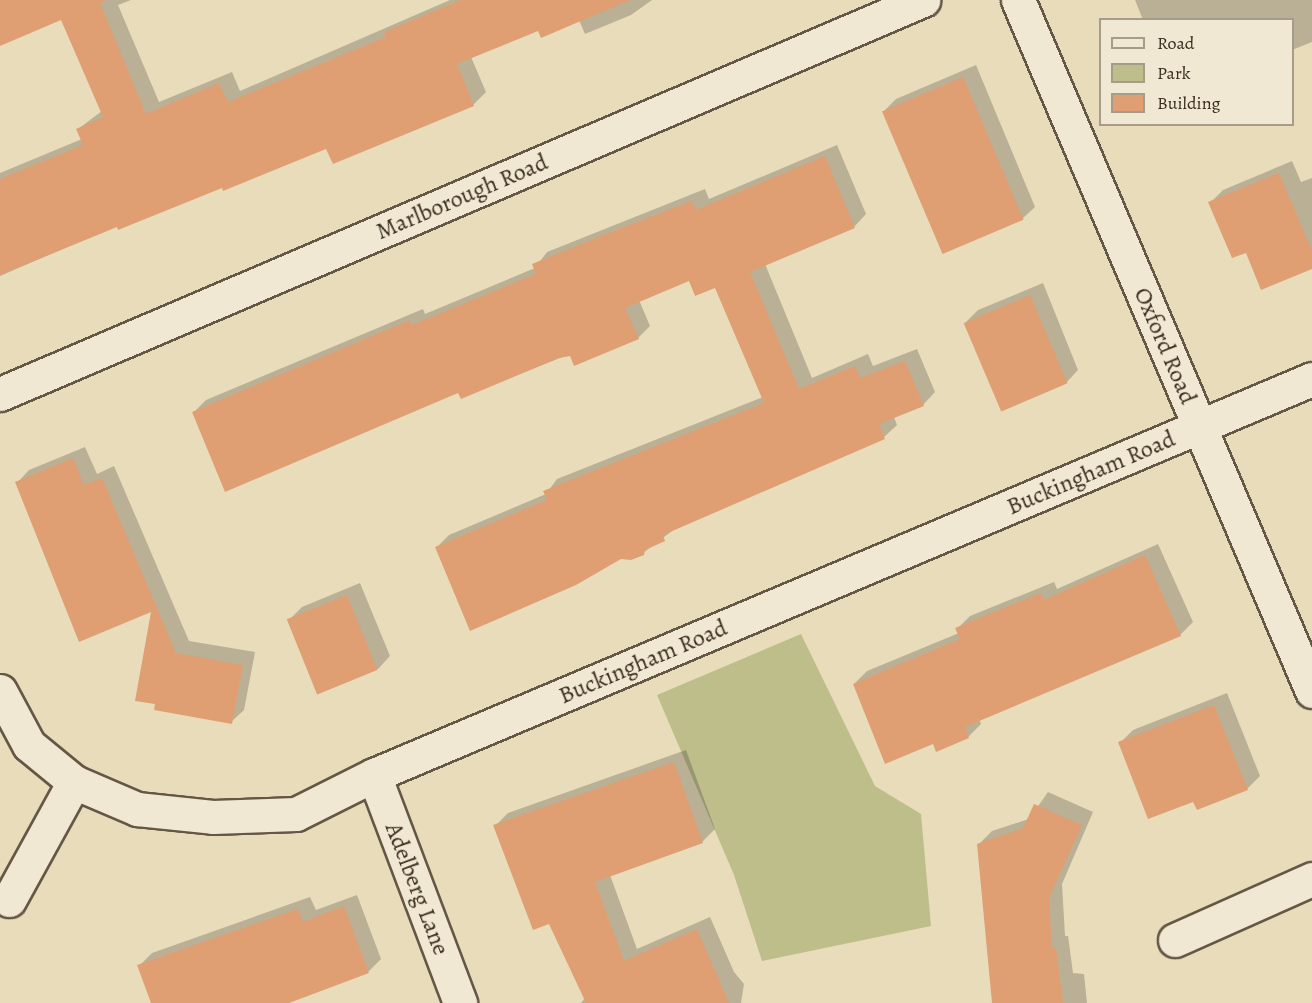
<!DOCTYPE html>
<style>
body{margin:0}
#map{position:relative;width:1312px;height:1003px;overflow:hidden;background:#e9dcbb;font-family:Alegreya,serif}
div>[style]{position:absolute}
.green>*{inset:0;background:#bebe8b}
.shadow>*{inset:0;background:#0003}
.building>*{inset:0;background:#df9f73;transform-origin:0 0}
.roads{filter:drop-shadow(2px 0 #655745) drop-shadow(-2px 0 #655745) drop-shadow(0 2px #655745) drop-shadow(0 -2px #655745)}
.street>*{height:33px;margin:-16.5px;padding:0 16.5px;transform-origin:16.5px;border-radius:16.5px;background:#f1e8d3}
span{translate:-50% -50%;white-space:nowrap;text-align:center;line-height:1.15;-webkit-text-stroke:6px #f1e8d3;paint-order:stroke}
.street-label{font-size:24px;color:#392b1e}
.legend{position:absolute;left:1099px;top:18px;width:195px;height:108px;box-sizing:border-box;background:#f1e8d3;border:2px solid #a79c8b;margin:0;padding:8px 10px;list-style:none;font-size:18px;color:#392b1e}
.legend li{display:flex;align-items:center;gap:12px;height:30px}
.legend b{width:30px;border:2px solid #a79c8b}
</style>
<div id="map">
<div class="green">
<i style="clip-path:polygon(801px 634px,875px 786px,921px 814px,931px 926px,762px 961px,734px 875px,657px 695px)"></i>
</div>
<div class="shadow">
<i style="clip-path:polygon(0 0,131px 0,118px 5px,159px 102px,232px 72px,240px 91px,450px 0,652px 0,631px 15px,585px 34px,579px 20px,538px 29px,471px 57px,486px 92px,473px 105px,327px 147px,118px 225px,0 276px,0 173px,82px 139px,78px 129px,102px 111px,62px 18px,0 44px)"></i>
<i style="clip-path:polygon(1135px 0,1312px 0,1312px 42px,1292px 50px,1292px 20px,1143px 20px)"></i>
<i style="clip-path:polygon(976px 65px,1035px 207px,1022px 219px,884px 111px,896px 99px)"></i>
<i style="clip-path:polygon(837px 145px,866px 214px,854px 227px,765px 264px,812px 378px,868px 354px,873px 366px,917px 349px,935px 392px,923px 405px,894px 417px,897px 425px,884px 437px,676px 528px,643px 553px,436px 548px,449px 535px,546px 494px,557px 479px,763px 397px,716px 286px,690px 279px,639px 300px,650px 326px,638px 338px,570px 354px,461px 397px,459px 391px,194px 412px,206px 400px,423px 309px,425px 314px,535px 268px,547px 252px,705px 189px,709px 199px)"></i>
<i style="clip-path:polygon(1292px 161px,1301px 182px,1312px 178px,1312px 267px,1246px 251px,1210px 203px,1223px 190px)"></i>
<i style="clip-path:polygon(1043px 283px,1078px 370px,1066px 383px,965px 323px,978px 310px)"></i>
<i style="clip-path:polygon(85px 447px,97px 474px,114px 466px,189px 641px,255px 652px,244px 710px,231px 722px,156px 709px,153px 610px,17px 483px,29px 470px)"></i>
<i style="clip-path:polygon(1158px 544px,1193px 622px,1180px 635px,979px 719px,981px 724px,968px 737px,934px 742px,854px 684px,867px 671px,959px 633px,957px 629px,970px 616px,1054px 582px,1057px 589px)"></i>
<i style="clip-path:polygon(360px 583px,390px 656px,378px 669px,320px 693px,289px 620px,302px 607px)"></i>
<i style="clip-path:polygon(1227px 693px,1260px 776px,1247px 789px,1194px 800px,1120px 743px,1133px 730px)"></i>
<i style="clip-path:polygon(686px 750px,715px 829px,702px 842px,610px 875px,637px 949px,710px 917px,734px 972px,744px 984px,741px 1003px,581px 1003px,585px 998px,550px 922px,495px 826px,508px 813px)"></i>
<i style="clip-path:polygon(1048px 792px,1093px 812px,1062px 884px,1065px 936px,1068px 936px,1073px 973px,1084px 974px,1087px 1003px,994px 1003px,979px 844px,992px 831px,1029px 819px)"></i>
<i style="clip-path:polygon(357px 895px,381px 959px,369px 971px,283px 1003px,152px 1003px,139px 966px,152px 953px,310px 897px,316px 910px)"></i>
</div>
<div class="building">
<i style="clip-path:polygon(0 0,107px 0,100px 3px,146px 114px,219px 83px,228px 102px,386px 37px,384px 32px,461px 0,630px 0,541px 38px,538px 31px,457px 64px,474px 106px,333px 164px,326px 149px,223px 191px,222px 188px,118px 230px,117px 227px,0 275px,0 179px,83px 145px,76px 129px,103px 117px,61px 20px,0 46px)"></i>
<i style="left:963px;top:77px;width:155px;height:88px;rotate:67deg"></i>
<i style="clip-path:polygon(825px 156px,855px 228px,750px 272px,799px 389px,855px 366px,860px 378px,905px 361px,924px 406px,879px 424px,885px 439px,663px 535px,665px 541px,645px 550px,644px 555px,631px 560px,621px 559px,576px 585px,470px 631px,435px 547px,547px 500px,543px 491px,764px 403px,715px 288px,695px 296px,689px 281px,625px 308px,639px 339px,574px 366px,570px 356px,559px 358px,461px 399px,458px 393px,225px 492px,192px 412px,410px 320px,412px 325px,536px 274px,532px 264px,596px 238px,692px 201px,696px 210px)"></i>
<i style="clip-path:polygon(1279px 173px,1312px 251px,1312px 269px,1261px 290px,1246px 253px,1232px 258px,1208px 202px)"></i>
<i style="left:1030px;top:295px;width:96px;height:72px;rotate:67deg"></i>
<i style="clip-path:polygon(73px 458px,84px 485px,102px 478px,176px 653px,243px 665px,232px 724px,154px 710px,155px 704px,135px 701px,151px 612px,79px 642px,15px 482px)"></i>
<i style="clip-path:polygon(1145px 555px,1181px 636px,965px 727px,969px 738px,936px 752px,933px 744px,885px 764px,853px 684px,960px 639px,955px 628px,1041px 593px,1044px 600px)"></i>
<i style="left:347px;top:595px;width:81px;height:65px;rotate:68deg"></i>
<i style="clip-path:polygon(1214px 705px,1248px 790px,1197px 810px,1193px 802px,1148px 819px,1118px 742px)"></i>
<i style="clip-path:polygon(674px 762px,703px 843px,595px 882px,624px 961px,697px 929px,729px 1003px,586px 1003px,549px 924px,533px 930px,493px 825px)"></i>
<i style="clip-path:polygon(1034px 804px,1082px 825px,1049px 898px,1052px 948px,1056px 948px,1063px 1003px,992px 1003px,977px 844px,1023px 828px)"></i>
<i style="clip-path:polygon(344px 906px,369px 973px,289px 1003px,151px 1003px,137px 965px,298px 909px,303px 922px)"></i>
</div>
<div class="roads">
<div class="street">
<i style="left:1018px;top:0;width:751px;rotate:66.95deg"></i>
<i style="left:0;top:394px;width:1004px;rotate:-23.12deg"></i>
<i style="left:0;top:691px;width:61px;rotate:61.8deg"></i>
<i style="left:29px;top:745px;width:58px;rotate:39.4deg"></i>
<i style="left:74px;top:782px;width:69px;rotate:23.2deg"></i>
<i style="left:137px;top:809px;width:76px;rotate:6deg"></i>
<i style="left:213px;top:817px;width:83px;rotate:-2.1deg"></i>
<i style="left:296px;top:814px;width:87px;rotate:-26.6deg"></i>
<i style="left:374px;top:775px;width:1018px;rotate:-22.89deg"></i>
<i style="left:374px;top:775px;width:244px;rotate:69.3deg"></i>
<i style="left:9px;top:900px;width:135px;rotate:-61.2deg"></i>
<i style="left:1175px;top:940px;width:150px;rotate:-24deg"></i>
</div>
</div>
<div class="street-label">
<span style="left:462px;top:197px;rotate:-23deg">Marlborough Road</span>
<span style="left:1165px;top:346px;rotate:67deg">Oxford Road</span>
<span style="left:1091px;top:473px;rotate:-23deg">Buckingham Road</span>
<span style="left:643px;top:662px;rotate:-23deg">Buckingham Road</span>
<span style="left:417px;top:889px;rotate:69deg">Adelberg Lane</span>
</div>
<ul class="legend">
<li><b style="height:8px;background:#f1e8d3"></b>Road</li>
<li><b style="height:16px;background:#bebe8b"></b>Park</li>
<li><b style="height:16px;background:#df9f73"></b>Building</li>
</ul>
</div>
